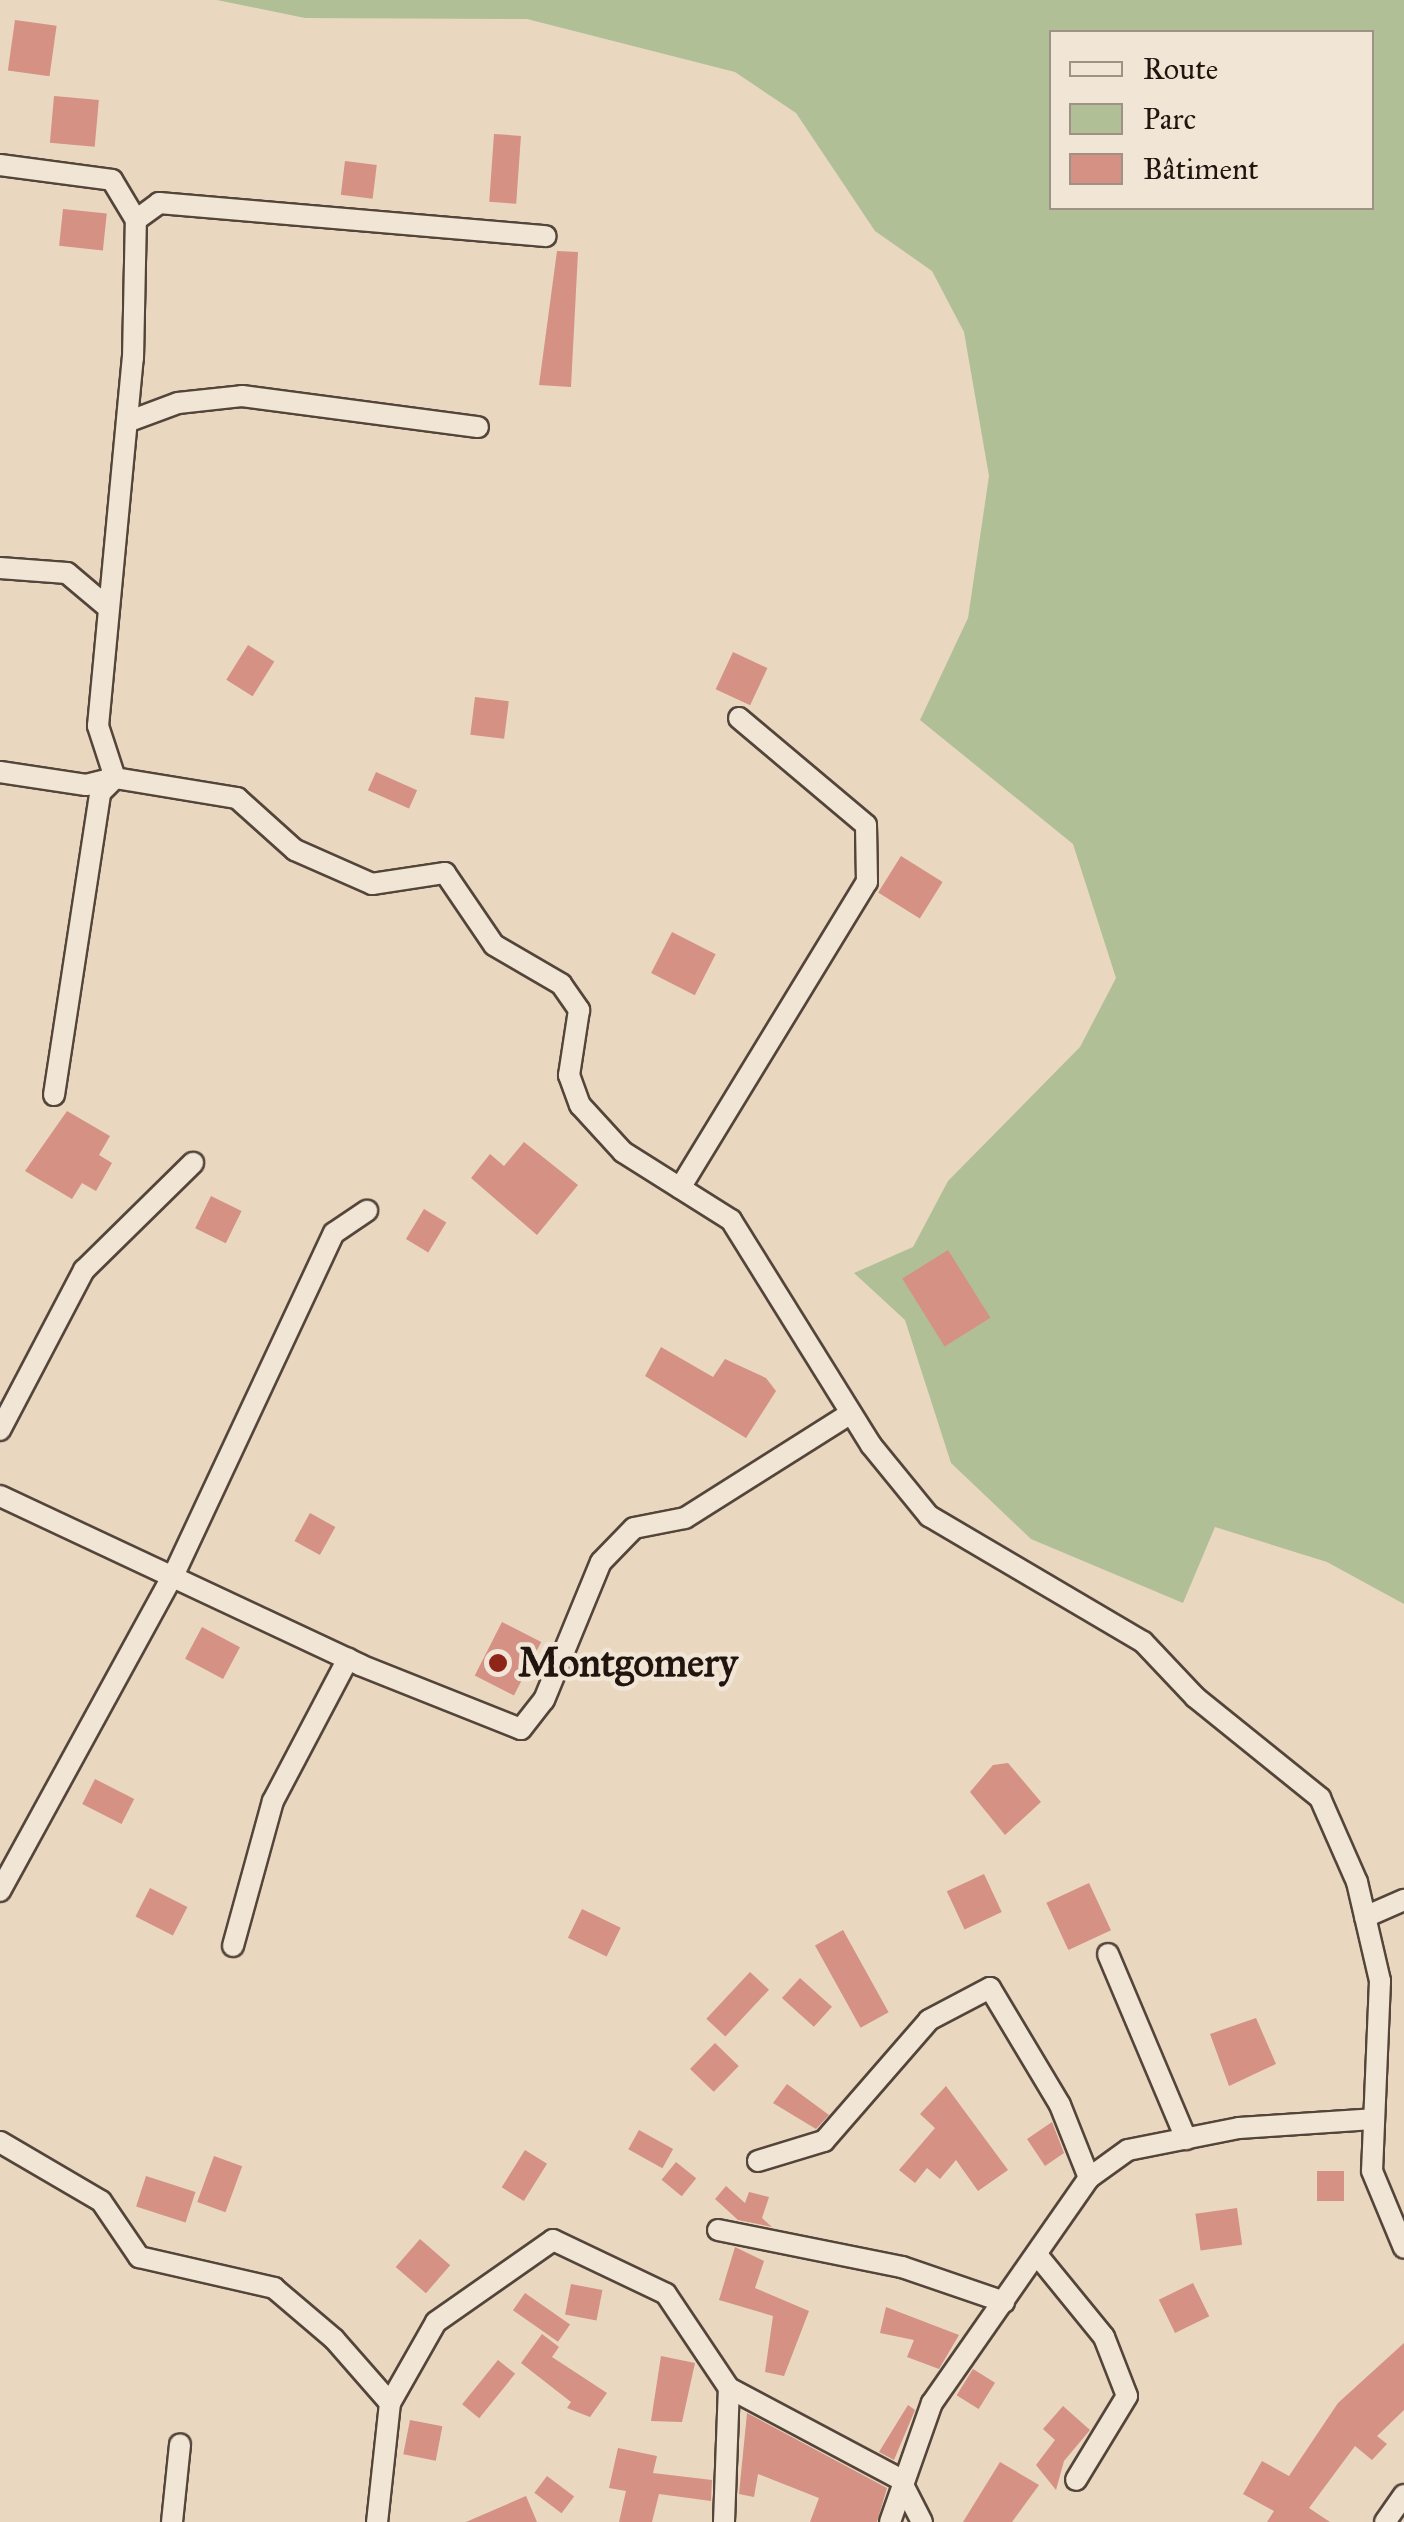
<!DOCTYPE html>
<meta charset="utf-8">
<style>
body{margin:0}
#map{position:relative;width:1404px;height:2522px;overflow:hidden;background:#e9d7c0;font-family:"IM FELL Great Primer",serif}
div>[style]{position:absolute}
.green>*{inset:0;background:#b1bf96}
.building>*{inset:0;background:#d49184;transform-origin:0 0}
.roads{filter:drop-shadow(2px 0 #54453a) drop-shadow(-2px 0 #54453a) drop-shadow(0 2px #54453a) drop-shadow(0 -2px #54453a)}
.minor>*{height:20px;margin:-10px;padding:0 10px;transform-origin:10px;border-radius:10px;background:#f1e5d6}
.dots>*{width:28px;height:28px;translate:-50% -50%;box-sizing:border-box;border:5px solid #f1e5d6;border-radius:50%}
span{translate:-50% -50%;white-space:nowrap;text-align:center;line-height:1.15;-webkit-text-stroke:9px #f1e5d6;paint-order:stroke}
.poi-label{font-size:40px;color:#22140e;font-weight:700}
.left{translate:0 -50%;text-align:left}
.legend{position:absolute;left:1049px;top:30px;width:325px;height:180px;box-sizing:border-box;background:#f1e5d6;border:2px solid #9e9186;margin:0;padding:12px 18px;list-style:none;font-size:30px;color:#22140e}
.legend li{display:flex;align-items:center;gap:20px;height:50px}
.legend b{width:50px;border:2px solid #9e9186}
</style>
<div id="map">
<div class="green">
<i style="clip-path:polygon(evenodd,217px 0,1404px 0,1404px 1604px,1327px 1562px,1215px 1527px,1183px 1603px,1031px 1539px,951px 1463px,905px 1320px,854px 1273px,913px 1247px,948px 1181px,1080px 1047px,1116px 978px,1073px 844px,920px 720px,968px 618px,989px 476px,964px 332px,932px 271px,875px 231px,796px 113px,735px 72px,527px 19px,305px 18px,217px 0,1052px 32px,1372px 32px,1372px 208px,1052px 208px,1052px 32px)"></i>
</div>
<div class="building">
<i style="left:15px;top:20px;width:42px;height:51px;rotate:8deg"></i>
<i style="left:54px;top:96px;width:45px;height:47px;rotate:5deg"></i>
<i style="left:494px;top:134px;width:27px;height:68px;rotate:4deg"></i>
<i style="left:345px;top:161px;width:32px;height:34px;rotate:7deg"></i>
<i style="left:63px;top:209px;width:44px;height:37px;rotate:6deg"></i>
<i style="clip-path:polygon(557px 251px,578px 252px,571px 387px,539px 385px)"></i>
<i style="left:248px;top:645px;width:31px;height:41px;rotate:32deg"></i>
<i style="left:733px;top:652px;width:38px;height:41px;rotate:25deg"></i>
<i style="left:475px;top:697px;width:34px;height:38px;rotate:7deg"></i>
<i style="left:376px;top:772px;width:45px;height:20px;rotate:24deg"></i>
<i style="left:901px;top:856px;width:49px;height:43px;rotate:32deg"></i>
<i style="left:672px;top:932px;width:49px;height:46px;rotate:27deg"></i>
<i style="clip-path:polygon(67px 1111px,110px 1136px,99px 1155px,112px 1163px,96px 1191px,82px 1183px,72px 1199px,25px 1171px)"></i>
<i style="clip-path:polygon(524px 1142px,578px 1185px,537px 1235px,471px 1178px,490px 1154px,504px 1166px)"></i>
<i style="left:211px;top:1196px;width:34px;height:36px;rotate:26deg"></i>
<i style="left:424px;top:1209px;width:26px;height:35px;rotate:31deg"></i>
<i style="left:948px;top:1250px;width:80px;height:54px;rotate:58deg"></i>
<i style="clip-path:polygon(661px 1347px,713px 1377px,725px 1359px,766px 1378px,776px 1391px,746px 1438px,645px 1376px)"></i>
<i style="left:310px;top:1513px;width:29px;height:32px;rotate:29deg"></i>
<i style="left:502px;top:1622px;width:44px;height:60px;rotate:27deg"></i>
<i style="left:202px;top:1627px;width:43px;height:36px;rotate:28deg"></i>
<i style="clip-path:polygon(1008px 1763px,1041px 1802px,1005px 1835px,970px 1792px,993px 1765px)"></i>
<i style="left:95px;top:1779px;width:44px;height:28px;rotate:27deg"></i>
<i style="left:984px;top:1874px;width:42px;height:41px;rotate:65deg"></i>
<i style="left:1089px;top:1883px;width:52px;height:47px;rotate:65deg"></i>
<i style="left:150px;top:1888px;width:42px;height:32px;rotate:27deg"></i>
<i style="left:582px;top:1909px;width:43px;height:32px;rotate:26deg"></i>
<i style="left:843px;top:1930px;width:94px;height:32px;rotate:61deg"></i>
<i style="left:750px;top:1972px;width:26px;height:64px;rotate:43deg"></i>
<i style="left:800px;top:1978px;width:43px;height:27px;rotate:42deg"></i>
<i style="clip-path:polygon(1256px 2018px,1276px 2064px,1229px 2086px,1210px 2034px)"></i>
<i style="left:715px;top:2043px;width:33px;height:36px;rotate:44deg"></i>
<i style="clip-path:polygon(787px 2084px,829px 2115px,816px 2129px,773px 2103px)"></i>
<i style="clip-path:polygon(946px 2086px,1008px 2170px,978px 2191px,956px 2160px,940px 2179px,927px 2168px,915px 2183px,899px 2170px,935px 2128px,920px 2114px)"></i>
<i style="clip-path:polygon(1052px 2122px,1064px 2153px,1045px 2166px,1027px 2139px)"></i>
<i style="left:639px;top:2130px;width:39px;height:22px;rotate:29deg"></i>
<i style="left:525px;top:2150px;width:26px;height:44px;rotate:32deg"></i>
<i style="left:214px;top:2156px;width:30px;height:49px;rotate:20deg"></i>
<i style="left:676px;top:2162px;width:26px;height:23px;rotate:39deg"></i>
<i style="left:1317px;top:2171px;width:27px;height:30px"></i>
<i style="left:146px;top:2176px;width:52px;height:32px;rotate:18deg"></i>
<i style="clip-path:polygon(726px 2186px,745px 2203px,749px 2192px,769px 2197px,762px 2218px,772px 2227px,738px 2220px,715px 2199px)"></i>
<i style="left:1237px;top:2208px;width:37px;height:42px;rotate:82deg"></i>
<i style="left:420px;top:2239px;width:40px;height:37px;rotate:41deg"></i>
<i style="clip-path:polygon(735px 2247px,764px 2261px,755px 2288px,809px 2311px,784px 2376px,765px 2372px,773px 2316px,719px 2300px)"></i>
<i style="left:1193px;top:2283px;width:37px;height:38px;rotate:64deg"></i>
<i style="left:571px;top:2284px;width:32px;height:31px;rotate:11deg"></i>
<i style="left:525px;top:2293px;width:55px;height:21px;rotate:35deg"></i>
<i style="clip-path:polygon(886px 2307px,959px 2335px,939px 2369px,907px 2357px,914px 2340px,880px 2333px)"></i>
<i style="clip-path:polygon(542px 2334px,559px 2347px,552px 2357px,607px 2393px,590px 2417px,567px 2408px,571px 2402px,521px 2363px)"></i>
<i style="clip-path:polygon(1404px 2343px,1404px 2410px,1377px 2436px,1387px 2444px,1372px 2460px,1355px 2446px,1309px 2508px,1330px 2522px,1267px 2522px,1274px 2511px,1243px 2494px,1262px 2461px,1289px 2476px,1338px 2403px)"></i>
<i style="clip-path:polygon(661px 2356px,695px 2363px,682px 2422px,651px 2421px)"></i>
<i style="left:498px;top:2360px;width:22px;height:57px;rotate:39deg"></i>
<i style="left:973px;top:2369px;width:26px;height:31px;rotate:32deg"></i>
<i style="clip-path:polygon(908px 2405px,915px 2410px,894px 2460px,879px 2452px)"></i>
<i style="clip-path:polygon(1063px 2406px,1090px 2430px,1064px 2461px,1056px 2490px,1036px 2465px,1055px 2440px,1043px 2429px)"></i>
<i style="clip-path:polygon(747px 2413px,887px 2488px,877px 2522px,810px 2522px,819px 2498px,758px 2474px,754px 2497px,739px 2494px)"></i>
<i style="left:410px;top:2420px;width:33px;height:35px;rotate:11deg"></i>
<i style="clip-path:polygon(618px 2448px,657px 2456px,653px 2473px,712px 2480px,711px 2501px,659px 2494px,652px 2522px,619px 2522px,626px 2491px,609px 2488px)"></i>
<i style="clip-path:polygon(1000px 2462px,1039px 2485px,1012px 2522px,963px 2522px)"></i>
<i style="left:547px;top:2476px;width:34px;height:21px;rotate:37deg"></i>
<i style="clip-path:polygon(526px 2496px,537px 2522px,466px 2522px)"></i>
</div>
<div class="roads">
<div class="minor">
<i style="left:0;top:165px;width:113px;rotate:7.6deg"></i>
<i style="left:112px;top:180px;width:47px;rotate:59deg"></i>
<i style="left:127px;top:422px;width:54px;rotate:-20.4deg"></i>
<i style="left:178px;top:403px;width:64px;rotate:-6.2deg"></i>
<i style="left:242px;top:396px;width:238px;rotate:7.5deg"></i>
<i style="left:0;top:568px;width:67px;rotate:4.3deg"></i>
<i style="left:67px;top:573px;width:51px;rotate:40.2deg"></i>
<i style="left:0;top:772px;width:87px;rotate:8.6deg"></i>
<i style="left:86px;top:785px;width:30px;rotate:-14deg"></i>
<i style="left:115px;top:778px;width:124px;rotate:9.3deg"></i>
<i style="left:237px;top:798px;width:78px;rotate:41.9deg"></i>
<i style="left:295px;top:850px;width:84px;rotate:23.8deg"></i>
<i style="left:372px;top:884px;width:74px;rotate:-8.6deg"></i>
<i style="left:445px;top:873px;width:87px;rotate:55.8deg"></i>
<i style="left:494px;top:945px;width:78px;rotate:30.2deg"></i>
<i style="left:561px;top:984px;width:32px;rotate:55deg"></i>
<i style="left:579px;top:1010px;width:66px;rotate:98.7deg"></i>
<i style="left:569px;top:1075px;width:32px;rotate:70deg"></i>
<i style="left:580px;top:1105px;width:64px;rotate:47.5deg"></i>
<i style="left:623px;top:1152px;width:128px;rotate:32.2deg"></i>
<i style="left:731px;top:1220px;width:265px;rotate:58.1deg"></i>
<i style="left:871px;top:1445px;width:92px;rotate:50.8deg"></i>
<i style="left:929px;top:1516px;width:248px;rotate:30.5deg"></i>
<i style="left:1143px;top:1642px;width:76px;rotate:46.6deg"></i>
<i style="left:1195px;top:1697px;width:161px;rotate:38.9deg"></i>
<i style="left:1320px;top:1798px;width:92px;rotate:66.2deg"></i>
<i style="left:1357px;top:1882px;width:102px;rotate:76.9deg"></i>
<i style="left:1380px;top:1981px;width:190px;rotate:92.4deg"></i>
<i style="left:1372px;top:2171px;width:83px;rotate:67.4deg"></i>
<i style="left:54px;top:1095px;width:305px;rotate:-81.3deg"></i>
<i style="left:100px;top:793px;width:21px;rotate:-45deg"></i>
<i style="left:115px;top:778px;width:55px;rotate:-108.1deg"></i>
<i style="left:98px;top:726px;width:370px;rotate:-84.6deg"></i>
<i style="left:133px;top:358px;width:138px;rotate:-88.8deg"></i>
<i style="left:136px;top:220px;width:29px;rotate:-36deg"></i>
<i style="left:159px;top:203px;width:388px;rotate:4.9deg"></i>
<i style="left:680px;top:1188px;width:359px;rotate:-58.6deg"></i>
<i style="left:867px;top:882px;width:57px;rotate:-91deg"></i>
<i style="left:866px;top:825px;width:166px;rotate:-139.9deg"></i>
<i style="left:0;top:1430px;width:181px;rotate:-62.3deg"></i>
<i style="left:84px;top:1270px;width:153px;rotate:-44.5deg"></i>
<i style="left:0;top:1496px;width:398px;rotate:25.1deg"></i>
<i style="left:360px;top:1665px;width:173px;rotate:21.7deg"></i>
<i style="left:521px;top:1729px;width:37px;rotate:-52deg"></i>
<i style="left:544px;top:1700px;width:149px;rotate:-67.6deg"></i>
<i style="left:601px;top:1562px;width:47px;rotate:-45.9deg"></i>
<i style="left:634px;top:1528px;width:52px;rotate:-11.1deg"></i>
<i style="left:685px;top:1518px;width:196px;rotate:-32.3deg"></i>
<i style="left:0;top:1891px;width:364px;rotate:-61.3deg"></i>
<i style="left:175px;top:1572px;width:374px;rotate:-64.9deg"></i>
<i style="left:334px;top:1233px;width:40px;rotate:-34deg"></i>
<i style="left:1365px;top:1917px;width:43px;rotate:-23.6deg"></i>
<i style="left:233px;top:1946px;width:150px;rotate:-74.6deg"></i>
<i style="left:273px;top:1801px;width:161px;rotate:-62.2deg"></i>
<i style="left:1108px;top:1954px;width:201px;rotate:67.1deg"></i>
<i style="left:0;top:2142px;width:117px;rotate:30.3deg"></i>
<i style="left:101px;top:2201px;width:68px;rotate:55.8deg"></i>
<i style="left:139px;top:2257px;width:139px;rotate:12.9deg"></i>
<i style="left:274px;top:2288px;width:79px;rotate:40.4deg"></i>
<i style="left:334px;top:2339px;width:85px;rotate:48.8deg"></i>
<i style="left:390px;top:2403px;width:120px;rotate:96.2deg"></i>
<i style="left:758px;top:2161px;width:69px;rotate:-16.9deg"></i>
<i style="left:824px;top:2141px;width:160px;rotate:-49deg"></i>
<i style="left:929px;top:2020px;width:69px;rotate:-27.7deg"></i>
<i style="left:990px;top:1988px;width:136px;rotate:59.1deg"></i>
<i style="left:1060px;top:2105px;width:79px;rotate:68.3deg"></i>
<i style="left:718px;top:2230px;width:188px;rotate:11.4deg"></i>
<i style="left:902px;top:2267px;width:108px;rotate:18.9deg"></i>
<i style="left:1038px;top:2256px;width:104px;rotate:50.8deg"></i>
<i style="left:1104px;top:2337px;width:63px;rotate:68.7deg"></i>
<i style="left:1127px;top:2396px;width:98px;rotate:121.3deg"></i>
<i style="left:390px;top:2403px;width:93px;rotate:-60.4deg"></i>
<i style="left:436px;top:2322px;width:143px;rotate:-35deg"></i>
<i style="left:553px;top:2240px;width:125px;rotate:25.5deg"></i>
<i style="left:666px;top:2294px;width:113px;rotate:56.2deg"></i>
<i style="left:729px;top:2388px;width:194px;rotate:28deg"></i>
<i style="left:900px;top:2479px;width:48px;rotate:62.9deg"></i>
<i style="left:172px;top:2522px;width:78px;rotate:-84.1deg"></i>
<i style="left:724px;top:2522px;width:134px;rotate:-87.9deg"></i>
<i style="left:890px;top:2522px;width:126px;rotate:-70.6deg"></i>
<i style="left:932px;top:2403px;width:274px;rotate:-55.1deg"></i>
<i style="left:1089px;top:2178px;width:48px;rotate:-35.7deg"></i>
<i style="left:1128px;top:2150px;width:113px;rotate:-11.2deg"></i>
<i style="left:1239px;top:2128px;width:134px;rotate:-3.8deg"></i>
<i style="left:1385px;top:2522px;width:33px;rotate:-55deg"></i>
</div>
</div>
<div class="dots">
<i style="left:498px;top:1663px;background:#8f2418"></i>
</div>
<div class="poi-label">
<span class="left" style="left:518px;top:1663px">Montgomery</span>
</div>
<ul class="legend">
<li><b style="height:12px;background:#f1e5d6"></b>Route</li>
<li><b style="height:28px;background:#b1bf96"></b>Parc</li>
<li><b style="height:28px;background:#d49184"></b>Bâtiment</li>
</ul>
</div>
